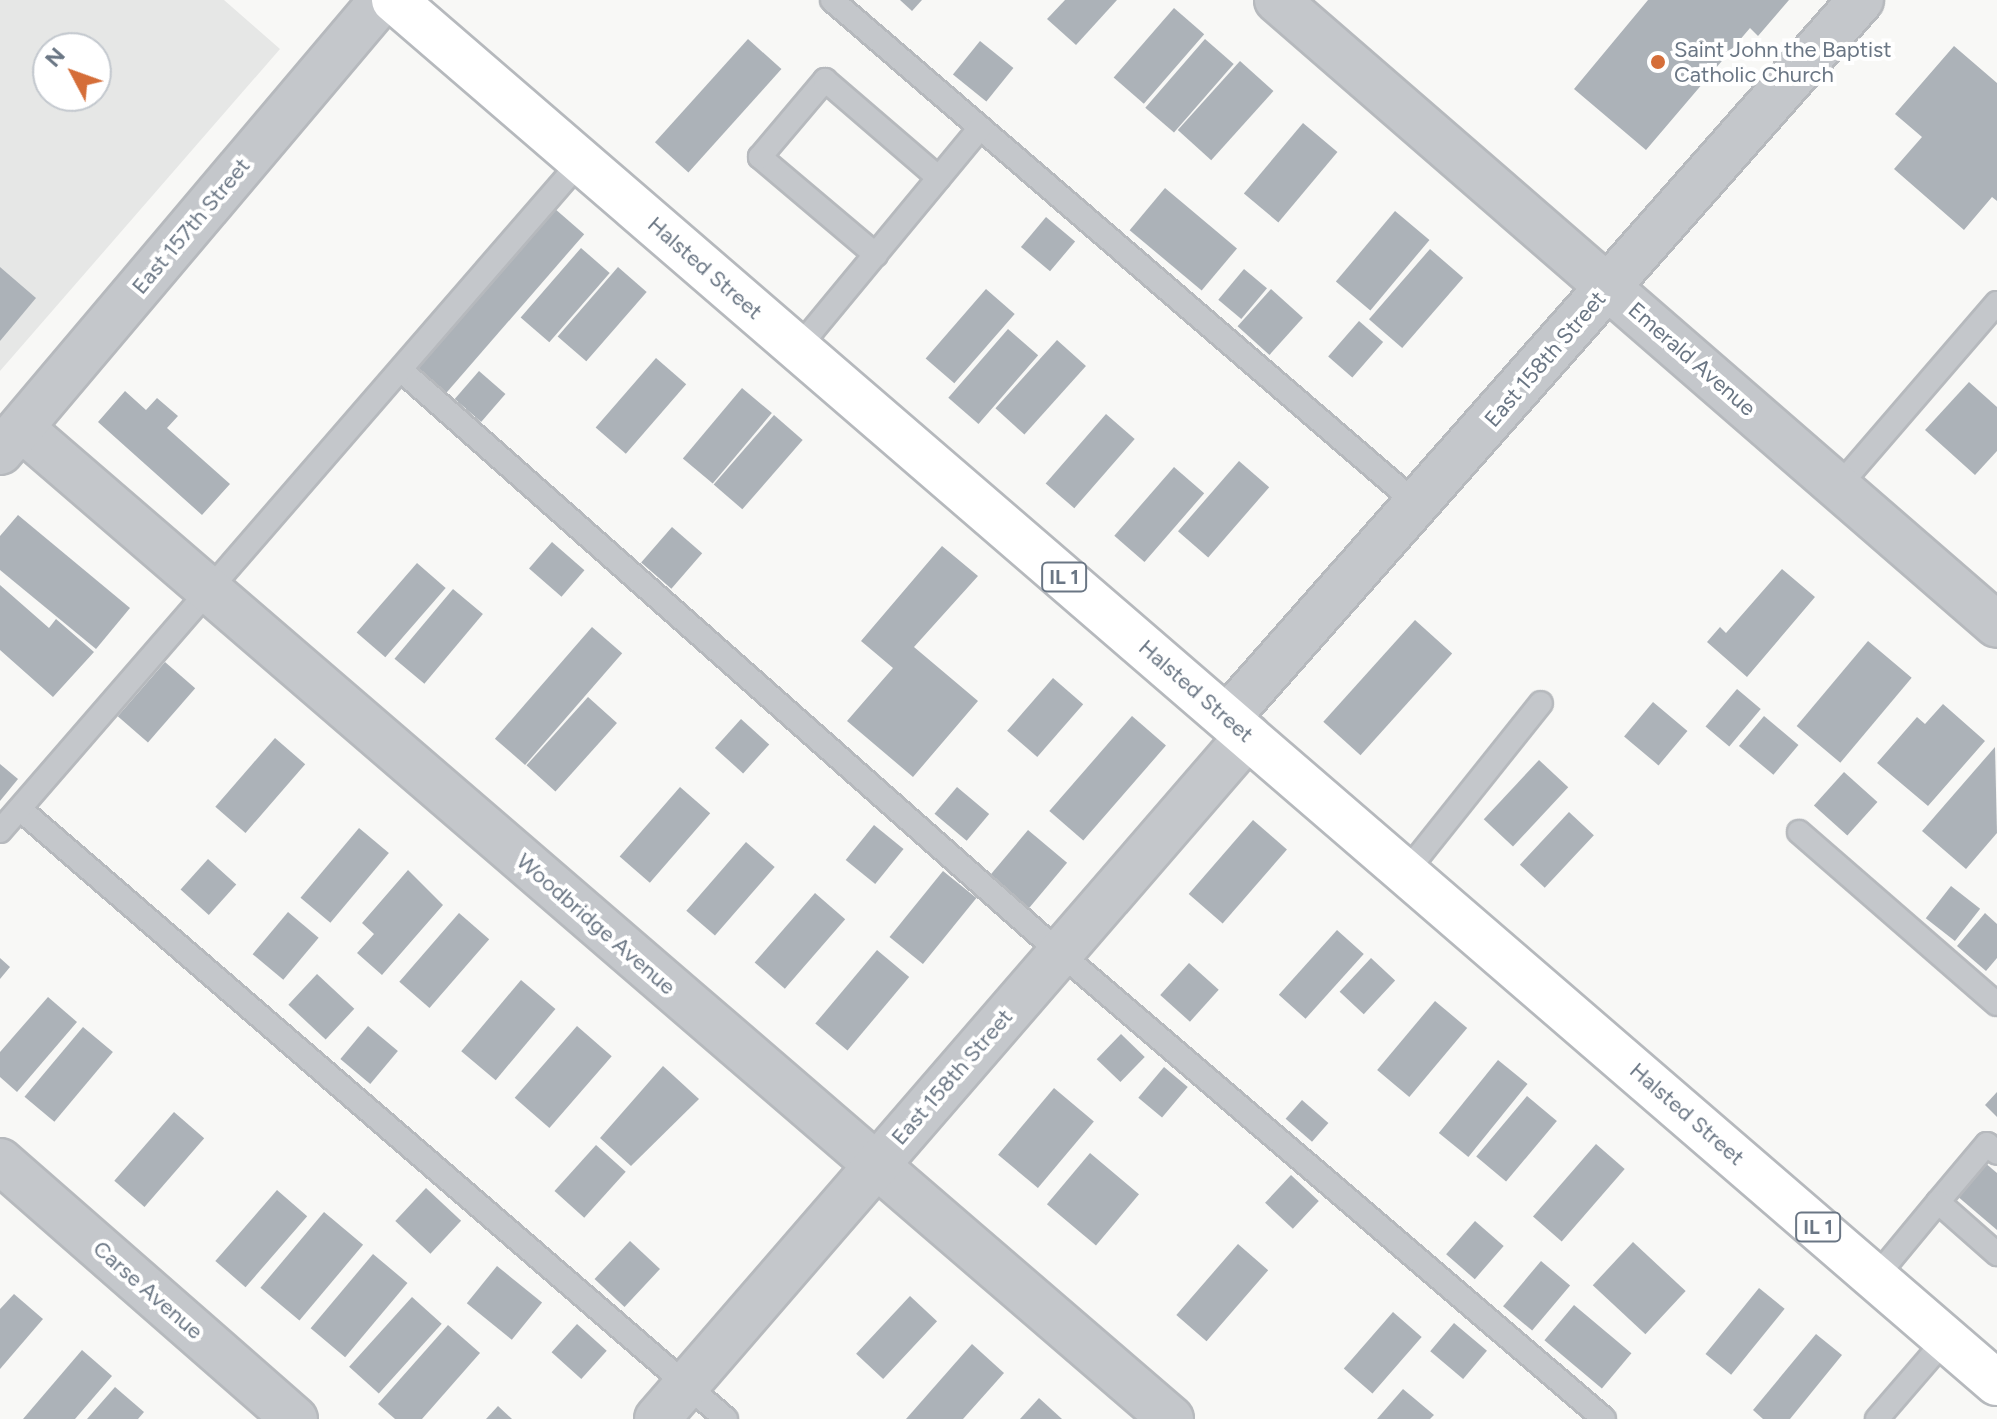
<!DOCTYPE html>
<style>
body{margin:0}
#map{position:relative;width:1997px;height:1419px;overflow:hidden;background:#f8f8f6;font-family:Figtree,sans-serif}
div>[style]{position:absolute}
.built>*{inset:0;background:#e6e7e6}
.building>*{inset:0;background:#acb2b8;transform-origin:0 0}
.roads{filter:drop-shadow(2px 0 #b6b9bd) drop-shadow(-2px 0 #b6b9bd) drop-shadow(0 2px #b6b9bd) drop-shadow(0 -2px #b6b9bd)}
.service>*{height:22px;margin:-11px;padding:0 11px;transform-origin:11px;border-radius:11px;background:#c4c7cb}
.minor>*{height:44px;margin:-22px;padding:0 22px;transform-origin:22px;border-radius:22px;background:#c4c7cb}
.primary>*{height:44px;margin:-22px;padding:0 22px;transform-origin:22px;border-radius:22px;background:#fff}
.dots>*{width:22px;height:22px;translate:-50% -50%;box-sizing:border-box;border:4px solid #fff;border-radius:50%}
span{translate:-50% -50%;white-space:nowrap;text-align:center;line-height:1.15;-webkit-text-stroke:8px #fff;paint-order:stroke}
.shield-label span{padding:2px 6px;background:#fff;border:2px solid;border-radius:6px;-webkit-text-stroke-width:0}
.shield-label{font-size:20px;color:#6a7684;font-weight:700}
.poi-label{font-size:22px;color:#6a7684}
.left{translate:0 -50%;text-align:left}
.street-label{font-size:22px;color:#6a7684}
.north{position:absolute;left:32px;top:32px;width:80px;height:80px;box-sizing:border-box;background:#fff;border:2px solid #c3c8ce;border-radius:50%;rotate:311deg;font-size:22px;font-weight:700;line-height:32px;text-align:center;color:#6a7684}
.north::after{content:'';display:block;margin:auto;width:28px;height:36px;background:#d56e39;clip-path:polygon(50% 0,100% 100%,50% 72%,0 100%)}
</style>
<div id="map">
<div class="built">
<i style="clip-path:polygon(evenodd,0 0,224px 0,280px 49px,0 371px,0 0,48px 48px,96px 48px,96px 96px,48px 96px,48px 48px)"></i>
</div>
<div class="building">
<i style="clip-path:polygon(900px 0,922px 0,912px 11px)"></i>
<i style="clip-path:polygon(1065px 0,1117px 0,1076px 45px,1047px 19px)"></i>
<i style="clip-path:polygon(1648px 0,1789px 0,1758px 36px,1750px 28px,1646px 150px,1574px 89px)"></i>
<i style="left:1174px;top:8px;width:40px;height:92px;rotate:41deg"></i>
<i style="left:748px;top:39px;width:45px;height:139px;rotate:42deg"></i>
<i style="left:1205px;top:39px;width:38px;height:91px;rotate:41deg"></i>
<i style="left:980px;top:41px;width:43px;height:43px;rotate:39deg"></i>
<i style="clip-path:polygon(1954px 46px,1997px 83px,1997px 201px,1992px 197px,1964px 230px,1894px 169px,1922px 137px,1895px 114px)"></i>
<i style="left:1240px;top:61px;width:45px;height:93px;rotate:42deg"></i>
<i style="left:1303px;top:123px;width:45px;height:92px;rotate:40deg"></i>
<i style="left:1165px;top:188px;width:94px;height:55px;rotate:40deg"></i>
<i style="left:554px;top:208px;width:40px;height:210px;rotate:41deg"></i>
<i style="left:1395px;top:211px;width:45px;height:92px;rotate:40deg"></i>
<i style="left:1046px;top:217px;width:38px;height:39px;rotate:40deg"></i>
<i style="left:581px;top:248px;width:38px;height:92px;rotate:41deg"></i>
<i style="left:1430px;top:249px;width:44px;height:93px;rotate:41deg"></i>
<i style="clip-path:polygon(0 267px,36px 298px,0 341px)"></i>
<i style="left:618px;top:267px;width:38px;height:92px;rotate:41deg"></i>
<i style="left:1244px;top:269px;width:30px;height:40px;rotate:40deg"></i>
<i style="left:986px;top:289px;width:38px;height:92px;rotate:41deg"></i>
<i style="left:1271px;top:289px;width:43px;height:50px;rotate:42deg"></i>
<i style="left:1359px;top:321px;width:32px;height:47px;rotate:41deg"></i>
<i style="left:1008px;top:329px;width:40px;height:91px;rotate:41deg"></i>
<i style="left:1057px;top:340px;width:39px;height:92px;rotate:42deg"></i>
<i style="left:656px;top:358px;width:40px;height:92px;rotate:41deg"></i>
<i style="left:479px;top:371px;width:35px;height:37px;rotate:41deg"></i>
<i style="clip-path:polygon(1969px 382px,1997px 407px,1997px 451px,1975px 475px,1925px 430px)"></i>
<i style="left:742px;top:388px;width:39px;height:92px;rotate:40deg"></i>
<i style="clip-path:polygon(125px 391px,146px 410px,157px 398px,178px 416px,167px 428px,230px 484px,202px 515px,98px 422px)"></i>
<i style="left:1106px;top:414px;width:38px;height:92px;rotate:41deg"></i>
<i style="left:774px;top:415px;width:38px;height:92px;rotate:41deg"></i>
<i style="left:1239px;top:461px;width:40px;height:93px;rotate:41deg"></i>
<i style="left:1174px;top:467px;width:40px;height:91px;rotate:41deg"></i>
<i style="clip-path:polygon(18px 515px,130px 608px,96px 649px,0 570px,0 536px)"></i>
<i style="left:672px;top:527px;width:40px;height:47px;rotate:41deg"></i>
<i style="left:552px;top:542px;width:43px;height:35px;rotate:41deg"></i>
<i style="clip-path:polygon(942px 546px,978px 576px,914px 647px,978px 701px,913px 777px,847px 721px,893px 668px,861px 641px)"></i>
<i style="left:417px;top:563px;width:38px;height:92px;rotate:41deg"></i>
<i style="clip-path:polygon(1782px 569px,1815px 597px,1747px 677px,1707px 642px,1720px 627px,1726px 633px)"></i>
<i style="clip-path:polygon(0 585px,49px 628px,56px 619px,94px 652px,53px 697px,0 650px)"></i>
<i style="left:453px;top:589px;width:39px;height:91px;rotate:40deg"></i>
<i style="left:1415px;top:620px;width:50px;height:137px;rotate:42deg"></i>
<i style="left:592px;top:627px;width:40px;height:148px;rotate:41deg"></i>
<i style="left:1868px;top:641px;width:57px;height:111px;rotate:40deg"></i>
<i style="left:165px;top:662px;width:40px;height:72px;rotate:41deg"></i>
<i style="left:1053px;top:678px;width:40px;height:70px;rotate:41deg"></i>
<i style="left:1737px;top:689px;width:31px;height:49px;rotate:40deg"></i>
<i style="left:588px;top:697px;width:39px;height:92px;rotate:42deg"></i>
<i style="left:1653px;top:702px;width:45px;height:45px;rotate:40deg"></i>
<i style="clip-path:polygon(1943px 704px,1985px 741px,1928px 806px,1877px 763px,1917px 717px,1925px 724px)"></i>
<i style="left:1132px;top:716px;width:45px;height:126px;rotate:41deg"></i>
<i style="left:1764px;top:716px;width:45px;height:39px;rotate:40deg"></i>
<i style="left:741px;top:719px;width:38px;height:39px;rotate:42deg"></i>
<i style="left:275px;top:738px;width:40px;height:91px;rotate:41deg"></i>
<i style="clip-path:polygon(1995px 747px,1997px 833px,1966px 869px,1922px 831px)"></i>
<i style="left:1539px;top:760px;width:40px;height:81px;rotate:43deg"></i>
<i style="clip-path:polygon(0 764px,18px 779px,0 801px)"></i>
<i style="left:1844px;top:772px;width:45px;height:45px;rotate:42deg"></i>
<i style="left:680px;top:787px;width:40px;height:92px;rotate:41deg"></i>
<i style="left:957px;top:787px;width:42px;height:35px;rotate:40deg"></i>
<i style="left:1569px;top:812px;width:34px;height:72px;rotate:43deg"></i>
<i style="left:1253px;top:820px;width:45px;height:98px;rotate:41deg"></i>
<i style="left:874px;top:825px;width:38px;height:45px;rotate:39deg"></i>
<i style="left:359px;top:828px;width:39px;height:91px;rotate:40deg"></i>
<i style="left:1028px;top:830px;width:51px;height:60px;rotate:40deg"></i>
<i style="left:746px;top:842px;width:38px;height:91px;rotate:41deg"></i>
<i style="left:208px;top:859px;width:38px;height:41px;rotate:42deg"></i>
<i style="clip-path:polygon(408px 870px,443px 905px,382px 975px,357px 953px,374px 934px,362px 923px)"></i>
<i style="left:943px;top:871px;width:43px;height:85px;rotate:39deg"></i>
<i style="left:1951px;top:886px;width:37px;height:41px;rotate:38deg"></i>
<i style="left:815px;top:893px;width:40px;height:92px;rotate:41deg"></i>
<i style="left:288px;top:912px;width:40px;height:55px;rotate:40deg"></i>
<i style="left:459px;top:913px;width:40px;height:91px;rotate:41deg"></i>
<i style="clip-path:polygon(1985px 913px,1997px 924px,1997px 958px,1986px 971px,1957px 946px)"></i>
<i style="left:1337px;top:930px;width:36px;height:87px;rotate:42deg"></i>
<i style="left:877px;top:950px;width:42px;height:96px;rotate:40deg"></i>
<i style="clip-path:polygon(0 958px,10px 967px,0 979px)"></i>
<i style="left:1371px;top:958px;width:33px;height:46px;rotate:43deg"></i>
<i style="left:1189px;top:963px;width:40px;height:43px;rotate:42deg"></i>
<i style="left:317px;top:974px;width:51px;height:42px;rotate:43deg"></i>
<i style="left:521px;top:980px;width:45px;height:93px;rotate:40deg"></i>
<i style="clip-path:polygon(48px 997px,77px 1022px,17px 1092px,0 1077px,0 1052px)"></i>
<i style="left:1435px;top:1001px;width:42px;height:90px;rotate:40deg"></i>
<i style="left:368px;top:1026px;width:39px;height:43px;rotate:40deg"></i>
<i style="left:577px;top:1026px;width:46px;height:95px;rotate:41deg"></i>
<i style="left:83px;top:1027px;width:39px;height:91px;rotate:40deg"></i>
<i style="left:1121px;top:1034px;width:33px;height:35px;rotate:44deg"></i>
<i style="left:1498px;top:1060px;width:38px;height:94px;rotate:39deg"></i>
<i style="clip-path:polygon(663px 1066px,699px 1099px,631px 1166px,600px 1138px)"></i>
<i style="left:1164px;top:1067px;width:31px;height:40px;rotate:40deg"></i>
<i style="left:1054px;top:1088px;width:52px;height:87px;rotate:40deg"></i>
<i style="clip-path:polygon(1997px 1092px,1997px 1117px,1985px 1105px)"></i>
<i style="left:1527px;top:1096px;width:39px;height:79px;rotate:40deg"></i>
<i style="left:1302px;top:1100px;width:35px;height:25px;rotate:41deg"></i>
<i style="left:174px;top:1112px;width:40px;height:91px;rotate:41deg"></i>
<i style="left:1596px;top:1144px;width:38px;height:96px;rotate:41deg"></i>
<i style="left:596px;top:1145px;width:40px;height:62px;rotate:42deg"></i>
<i style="left:1090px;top:1153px;width:64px;height:67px;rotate:40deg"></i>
<i style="clip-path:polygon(1984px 1162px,1997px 1173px,1997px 1230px,1956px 1195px)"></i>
<i style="left:1291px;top:1175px;width:38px;height:38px;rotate:43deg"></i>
<i style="left:426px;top:1188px;width:48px;height:45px;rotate:43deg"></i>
<i style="left:277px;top:1190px;width:40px;height:94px;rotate:41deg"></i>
<i style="left:324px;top:1212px;width:51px;height:99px;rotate:40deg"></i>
<i style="left:1475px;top:1221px;width:38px;height:44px;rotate:41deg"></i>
<i style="left:630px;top:1241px;width:41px;height:52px;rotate:43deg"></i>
<i style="left:1633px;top:1242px;width:72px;height:59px;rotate:43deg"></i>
<i style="left:1238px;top:1244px;width:40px;height:94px;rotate:41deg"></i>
<i style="left:373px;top:1254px;width:45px;height:97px;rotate:40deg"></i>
<i style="left:1541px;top:1261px;width:38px;height:59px;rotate:40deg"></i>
<i style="left:497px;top:1266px;width:58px;height:48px;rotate:39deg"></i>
<i style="left:1759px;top:1288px;width:33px;height:85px;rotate:39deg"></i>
<i style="clip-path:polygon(14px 1294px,43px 1319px,0 1369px,0 1309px)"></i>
<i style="left:910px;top:1296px;width:37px;height:79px;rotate:43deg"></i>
<i style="left:412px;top:1297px;width:40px;height:94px;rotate:42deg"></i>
<i style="left:1574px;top:1305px;width:75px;height:46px;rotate:40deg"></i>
<i style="left:1393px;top:1312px;width:38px;height:75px;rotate:41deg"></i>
<i style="left:1454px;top:1323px;width:43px;height:37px;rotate:40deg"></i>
<i style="left:577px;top:1324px;width:40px;height:38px;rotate:42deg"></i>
<i style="clip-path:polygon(448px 1325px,480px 1353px,422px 1419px,395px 1419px,378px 1404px)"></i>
<i style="clip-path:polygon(1816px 1334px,1842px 1355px,1790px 1419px,1763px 1419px,1753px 1410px)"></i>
<i style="clip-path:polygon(972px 1344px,1004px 1373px,963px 1419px,906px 1419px)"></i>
<i style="clip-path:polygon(82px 1350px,112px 1376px,75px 1419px,23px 1419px)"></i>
<i style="clip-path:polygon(115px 1387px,144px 1412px,138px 1419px,87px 1419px)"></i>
<i style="clip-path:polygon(1403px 1389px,1434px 1415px,1430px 1419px,1377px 1419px)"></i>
<i style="clip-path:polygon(1039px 1398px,1062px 1419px,1020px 1419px)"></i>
<i style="clip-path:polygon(498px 1406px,512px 1419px,486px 1419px)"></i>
</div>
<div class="roads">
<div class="service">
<i style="left:832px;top:0;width:772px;rotate:40.75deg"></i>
<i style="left:876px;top:255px;width:152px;rotate:-139.8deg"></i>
<i style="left:760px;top:157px;width:101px;rotate:-49.8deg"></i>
<i style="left:825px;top:80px;width:150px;rotate:40.7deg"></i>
<i style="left:798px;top:348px;width:286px;rotate:-50.4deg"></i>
<i style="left:401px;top:370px;width:880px;rotate:41.5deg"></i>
<i style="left:1060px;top:953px;width:716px;rotate:40.58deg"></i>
<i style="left:1838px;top:487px;width:243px;rotate:-49.2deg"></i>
<i style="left:20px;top:809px;width:933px;rotate:40.83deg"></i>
<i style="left:0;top:831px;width:887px;rotate:-49.07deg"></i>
<i style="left:1799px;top:832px;width:262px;rotate:41deg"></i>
<i style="left:1406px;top:872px;width:216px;rotate:-51.4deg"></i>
<i style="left:1938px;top:1202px;width:76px;rotate:-49.8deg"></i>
<i style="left:1987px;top:1144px;width:13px;rotate:42deg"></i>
<i style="left:1876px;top:1277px;width:97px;rotate:-50.4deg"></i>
<i style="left:1938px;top:1202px;width:79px;rotate:41.4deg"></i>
<i style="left:1877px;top:1419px;width:106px;rotate:-49.2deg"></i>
</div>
<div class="minor">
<i style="left:1277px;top:0;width:953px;rotate:40.96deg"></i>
<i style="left:21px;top:428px;width:1518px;rotate:40.75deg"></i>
<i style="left:0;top:452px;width:592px;rotate:-49.8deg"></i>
<i style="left:1227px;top:718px;width:958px;rotate:-48.56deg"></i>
<i style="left:0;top:1161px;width:392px;rotate:41.2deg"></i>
<i style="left:657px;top:1419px;width:903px;rotate:-49.13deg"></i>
</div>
<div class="primary">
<i style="left:394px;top:0;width:2117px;rotate:40.79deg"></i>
</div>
</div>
<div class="dots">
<i style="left:1658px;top:62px;background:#d56e39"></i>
</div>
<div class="shield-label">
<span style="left:1064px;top:577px">IL 1</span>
<span style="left:1818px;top:1227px">IL 1</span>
</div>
<div class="poi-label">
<span class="left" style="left:1674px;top:62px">Saint John the Baptist<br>Catholic Church</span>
</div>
<div class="street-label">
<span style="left:191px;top:226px;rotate:-50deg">East 157th Street</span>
<span style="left:705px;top:268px;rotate:41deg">Halsted Street</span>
<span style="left:1545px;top:359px;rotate:-49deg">East 158th Street</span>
<span style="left:1692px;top:359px;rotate:41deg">Emerald Avenue</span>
<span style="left:1196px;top:691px;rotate:41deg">Halsted Street</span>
<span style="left:596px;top:924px;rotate:41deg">Woodbridge Avenue</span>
<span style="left:952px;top:1077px;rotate:-49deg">East 158th Street</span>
<span style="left:1687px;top:1114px;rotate:41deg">Halsted Street</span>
<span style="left:148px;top:1290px;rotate:41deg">Carse Avenue</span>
</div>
<div class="north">N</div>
</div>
